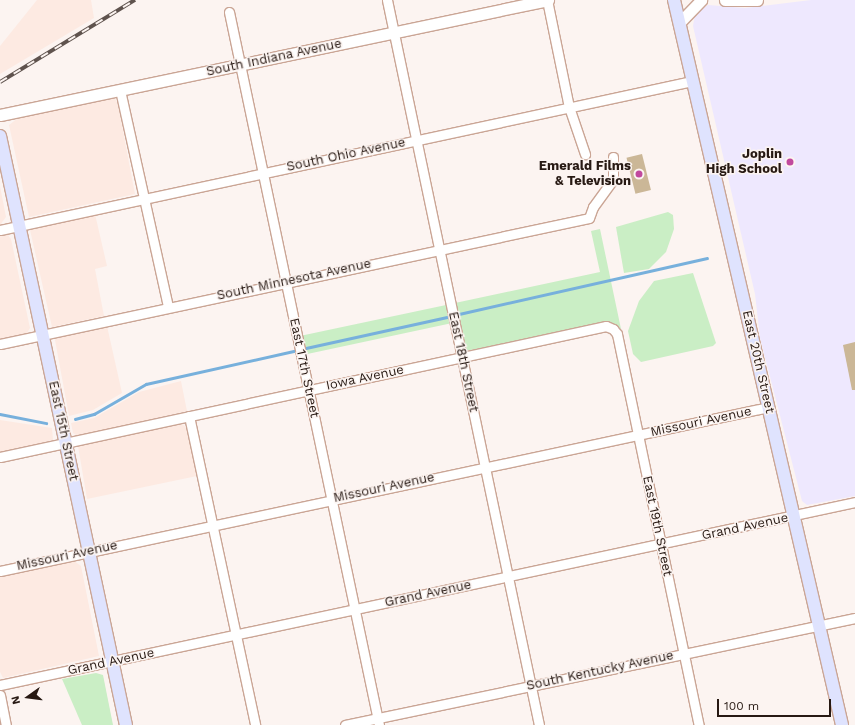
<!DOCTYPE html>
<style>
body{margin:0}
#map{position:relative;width:855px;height:725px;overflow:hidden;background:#fcf4f1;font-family:"Work Sans",sans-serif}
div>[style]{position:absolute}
.built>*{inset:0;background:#fdeae2}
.education>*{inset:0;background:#eee8fe}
.green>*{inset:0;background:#caeec5;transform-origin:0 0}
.stream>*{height:2.5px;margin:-1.25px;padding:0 1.25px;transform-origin:1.25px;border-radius:1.25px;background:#77b0dc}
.building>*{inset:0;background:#cbb797;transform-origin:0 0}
.roads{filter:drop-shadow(1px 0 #caa595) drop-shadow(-1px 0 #caa595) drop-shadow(0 1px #caa595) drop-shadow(0 -1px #caa595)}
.minor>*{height:9px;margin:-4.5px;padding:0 4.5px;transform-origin:4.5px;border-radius:4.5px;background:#fff}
.tertiary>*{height:11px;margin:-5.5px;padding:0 5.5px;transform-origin:5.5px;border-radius:5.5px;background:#fff}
.secondary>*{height:12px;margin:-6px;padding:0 6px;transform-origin:6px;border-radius:6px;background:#dfe3fe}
.rail>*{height:4px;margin-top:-2px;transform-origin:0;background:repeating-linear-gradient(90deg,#fcf4f1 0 8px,#5f534e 0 16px);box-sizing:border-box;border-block:1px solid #5f534e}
.dots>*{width:11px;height:11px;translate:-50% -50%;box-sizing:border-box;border:2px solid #fcf4f1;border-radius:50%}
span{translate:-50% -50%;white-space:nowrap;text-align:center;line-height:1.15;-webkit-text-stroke:3px #fcf4f1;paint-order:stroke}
.street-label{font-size:13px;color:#271913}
.poi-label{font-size:13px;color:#271913;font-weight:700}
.right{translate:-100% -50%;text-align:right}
.north{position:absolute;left:8px;top:677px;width:40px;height:40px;-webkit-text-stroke:3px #fcf4f1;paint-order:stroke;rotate:256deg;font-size:11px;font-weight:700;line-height:16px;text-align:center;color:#271913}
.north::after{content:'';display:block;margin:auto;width:14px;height:18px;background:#271913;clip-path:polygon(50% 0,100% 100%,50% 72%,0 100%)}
.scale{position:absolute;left:717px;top:699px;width:114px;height:18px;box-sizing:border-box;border:2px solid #271913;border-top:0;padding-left:5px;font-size:12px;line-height:14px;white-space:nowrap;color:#271913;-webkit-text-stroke:3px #fcf4f1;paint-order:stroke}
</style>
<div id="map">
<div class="built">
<i style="clip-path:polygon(37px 0,91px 0,94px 18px,0 74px,0 46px)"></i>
<i style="clip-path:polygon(111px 97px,115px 98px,118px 105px,135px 194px,29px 217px,9px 125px,18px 118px)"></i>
<i style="clip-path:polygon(0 186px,6px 217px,0 225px)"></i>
<i style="clip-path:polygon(95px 214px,107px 266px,95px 269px,104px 316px,52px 327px,30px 230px)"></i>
<i style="clip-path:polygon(7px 234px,11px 239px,30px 328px,27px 333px,0 339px,0 236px)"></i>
<i style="clip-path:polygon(107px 326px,122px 393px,93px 410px,69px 416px,55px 340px,59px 336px)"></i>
<i style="clip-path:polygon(181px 381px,187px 411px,78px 436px,73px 433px,71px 423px,94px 418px,139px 392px)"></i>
<i style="clip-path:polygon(0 420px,52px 428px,53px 440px,0 453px)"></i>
<i style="clip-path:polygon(182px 424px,187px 428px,197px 476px,87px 499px,78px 446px)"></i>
<i style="clip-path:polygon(74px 561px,81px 566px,99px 656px,3px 678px,0 672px,0 576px)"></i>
</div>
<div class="education">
<i style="clip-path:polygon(811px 0,855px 0,855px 496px,807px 505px,802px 501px,760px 338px,755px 294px,693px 26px,695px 14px,708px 5px,745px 8px)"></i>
</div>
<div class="green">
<i style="clip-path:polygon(668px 212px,673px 215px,674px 229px,666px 252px,649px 269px,624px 273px,616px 227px)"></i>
<i style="clip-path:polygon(600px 229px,621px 329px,610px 324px,465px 351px,455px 303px,600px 272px,591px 231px)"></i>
<i style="clip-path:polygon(693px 273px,716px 343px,713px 346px,641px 362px,633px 354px,628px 331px,639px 301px,654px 281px)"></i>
<i style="left:446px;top:305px;width:19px;height:147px;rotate:78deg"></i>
<i style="clip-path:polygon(96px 673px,103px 675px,113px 725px,82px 725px,62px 679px)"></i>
</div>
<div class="stream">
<i style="left:459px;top:314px;width:254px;rotate:-12.7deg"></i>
<i style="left:306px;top:348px;width:144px;rotate:-12.4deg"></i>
<i style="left:0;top:414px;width:47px;rotate:11.1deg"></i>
<i style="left:75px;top:419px;width:20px;rotate:-15deg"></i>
<i style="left:94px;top:414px;width:60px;rotate:-30deg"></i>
<i style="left:146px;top:384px;width:152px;rotate:-12.6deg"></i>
</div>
<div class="building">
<i style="left:642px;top:154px;width:37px;height:16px;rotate:76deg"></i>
<i style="clip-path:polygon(855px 342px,855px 390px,852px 390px,843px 345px)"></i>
</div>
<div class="roads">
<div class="minor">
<i style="left:387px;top:0;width:741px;rotate:78.16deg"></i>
<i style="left:547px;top:0;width:109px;rotate:78.4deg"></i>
<i style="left:569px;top:107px;width:50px;rotate:71.2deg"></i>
<i style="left:229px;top:12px;width:729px;rotate:78.12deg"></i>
<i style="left:120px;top:90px;width:222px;rotate:77.5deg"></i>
<i style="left:0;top:230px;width:708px;rotate:-12.15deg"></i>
<i style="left:0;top:344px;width:602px;rotate:-12.07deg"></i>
<i style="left:589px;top:218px;width:12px;rotate:-70deg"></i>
<i style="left:593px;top:207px;width:34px;rotate:-54deg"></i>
<i style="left:613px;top:179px;width:22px;rotate:-90deg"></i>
<i style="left:189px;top:416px;width:316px;rotate:77.9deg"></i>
<i style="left:0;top:457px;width:620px;rotate:-12.2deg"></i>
<i style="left:606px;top:326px;width:8px;rotate:23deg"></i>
<i style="left:613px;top:329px;width:6px;rotate:51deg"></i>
<i style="left:617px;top:334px;width:400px;rotate:78.2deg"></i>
<i style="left:0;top:571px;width:786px;rotate:-12.04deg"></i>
<i style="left:0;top:685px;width:874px;rotate:-12.08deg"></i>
<i style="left:0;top:695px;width:31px;rotate:79deg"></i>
<i style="left:345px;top:725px;width:521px;rotate:-11.85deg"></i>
</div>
<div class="tertiary">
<i style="left:725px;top:0;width:32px"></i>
<i style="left:679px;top:23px;width:32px;rotate:-46deg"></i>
<i style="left:0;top:115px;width:560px;rotate:-11.85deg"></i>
</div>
<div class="secondary">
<i style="left:674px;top:0;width:744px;rotate:76.95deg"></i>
<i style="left:0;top:136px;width:602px;rotate:77.93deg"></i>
</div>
</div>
<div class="rail">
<i style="left:0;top:82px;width:158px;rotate:-31.3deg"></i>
</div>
<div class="dots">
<i style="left:790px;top:162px;background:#c1499e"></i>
<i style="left:639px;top:174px;background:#c1499e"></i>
</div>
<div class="street-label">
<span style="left:274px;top:58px;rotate:-12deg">South Indiana Avenue</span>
<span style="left:346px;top:155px;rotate:-12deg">South Ohio Avenue</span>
<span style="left:294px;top:280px;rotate:-12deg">South Minnesota Avenue</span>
<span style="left:463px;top:362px;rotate:78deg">East 18th Street</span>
<span style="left:758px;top:362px;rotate:77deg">East 20th Street</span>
<span style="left:304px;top:368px;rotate:78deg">East 17th Street</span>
<span style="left:365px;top:378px;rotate:-12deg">Iowa Avenue</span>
<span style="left:701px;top:422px;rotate:-12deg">Missouri Avenue</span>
<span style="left:63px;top:431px;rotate:78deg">East 15th Street</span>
<span style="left:384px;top:488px;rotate:-12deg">Missouri Avenue</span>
<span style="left:657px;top:526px;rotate:78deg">East 19th Street</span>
<span style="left:745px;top:527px;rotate:-12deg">Grand Avenue</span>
<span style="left:67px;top:556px;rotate:-12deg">Missouri Avenue</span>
<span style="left:428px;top:594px;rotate:-12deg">Grand Avenue</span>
<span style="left:111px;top:662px;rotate:-12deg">Grand Avenue</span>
<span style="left:600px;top:671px;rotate:-12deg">South Kentucky Avenue</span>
</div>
<div class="poi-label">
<span class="right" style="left:782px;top:162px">Joplin<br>High School</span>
<span class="right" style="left:631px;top:174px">Emerald Films<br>&amp; Television</span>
</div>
<div class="north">N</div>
<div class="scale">100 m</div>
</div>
